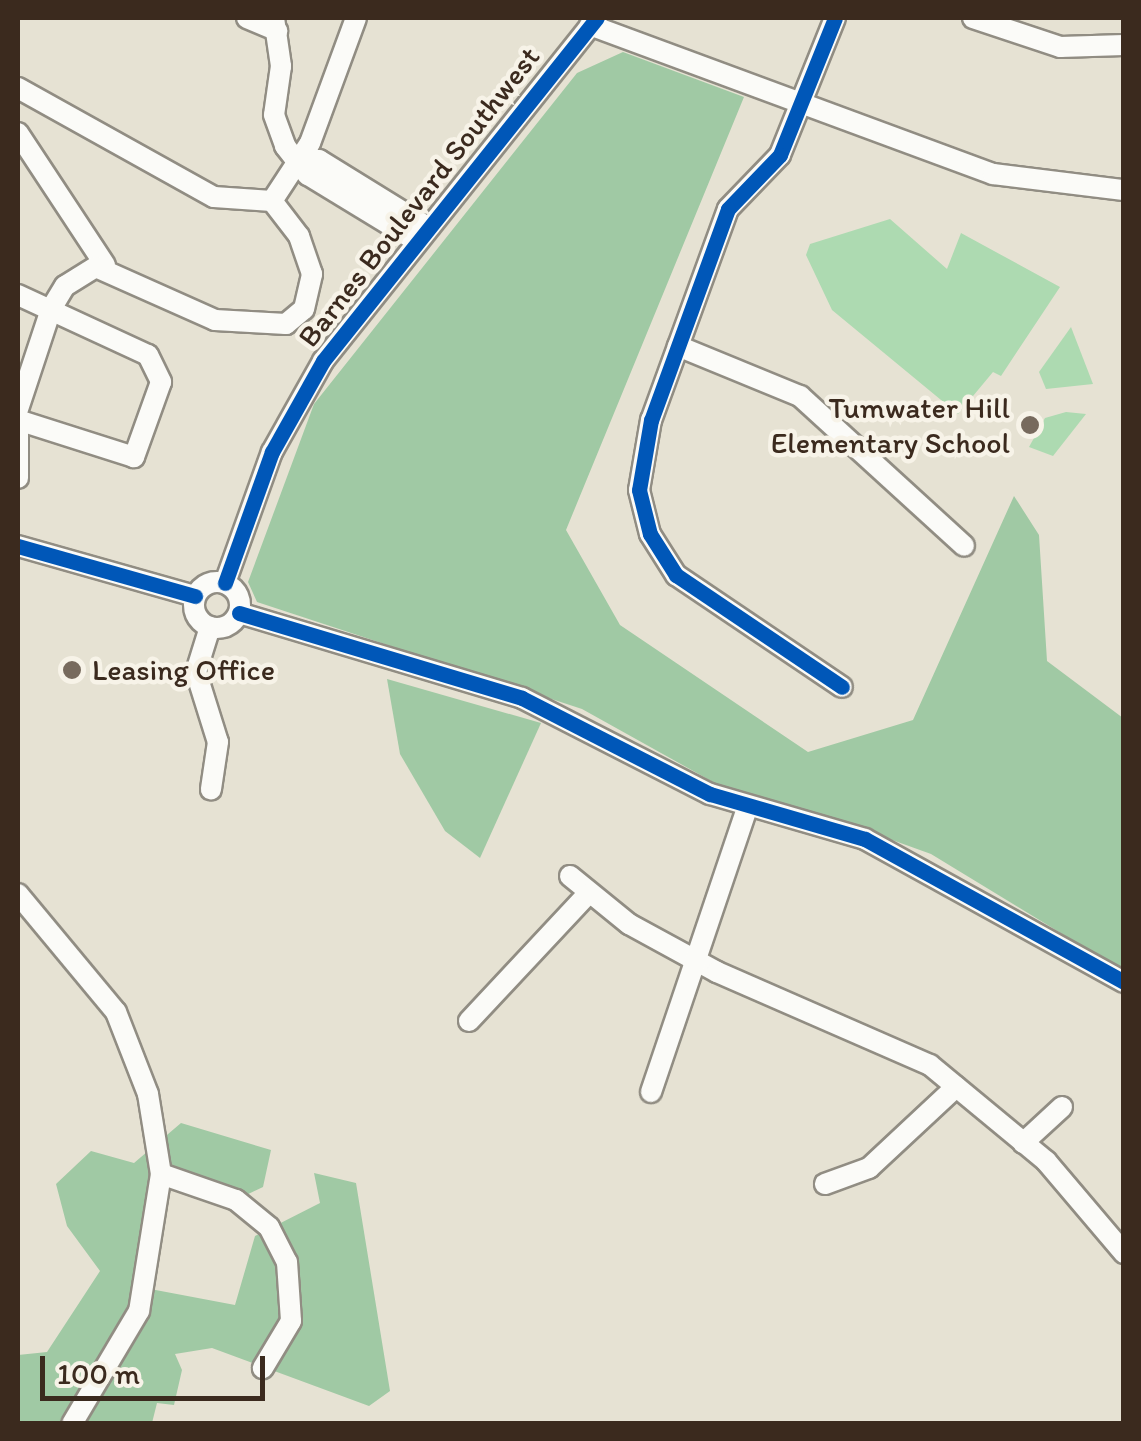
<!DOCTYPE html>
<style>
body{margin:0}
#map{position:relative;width:1141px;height:1441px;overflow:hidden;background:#e6e2d3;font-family:Itim,sans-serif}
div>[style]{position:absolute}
.green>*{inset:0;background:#addab1}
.forest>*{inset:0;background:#a0c9a4}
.roads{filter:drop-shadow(2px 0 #918d83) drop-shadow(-2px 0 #918d83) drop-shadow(0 2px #918d83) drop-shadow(0 -2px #918d83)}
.minor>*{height:20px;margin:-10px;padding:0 10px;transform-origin:10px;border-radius:10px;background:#fbfbf8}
.minor>.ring{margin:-10px;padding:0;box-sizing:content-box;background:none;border:20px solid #fbfbf8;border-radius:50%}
.cycleway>*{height:15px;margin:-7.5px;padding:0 7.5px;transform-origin:7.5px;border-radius:7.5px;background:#0057b8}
.dots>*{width:28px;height:28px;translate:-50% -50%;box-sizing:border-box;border:5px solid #f7f3e8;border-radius:50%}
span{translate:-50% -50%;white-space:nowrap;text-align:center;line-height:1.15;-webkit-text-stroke:9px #f7f3e8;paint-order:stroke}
.street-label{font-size:30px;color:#3b2a1e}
.poi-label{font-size:30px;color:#3b2a1e}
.right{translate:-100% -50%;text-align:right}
.left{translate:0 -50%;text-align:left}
.frame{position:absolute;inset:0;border:20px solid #3b2a1e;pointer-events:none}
.scale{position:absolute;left:40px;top:1356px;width:225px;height:45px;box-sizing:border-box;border:5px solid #3b2a1e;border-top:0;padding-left:12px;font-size:30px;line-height:35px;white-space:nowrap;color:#3b2a1e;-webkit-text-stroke:8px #f7f3e8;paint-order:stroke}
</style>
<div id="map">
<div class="green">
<i style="clip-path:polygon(890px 219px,947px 269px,961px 233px,1060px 287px,1001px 376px,993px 372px,958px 414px,832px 310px,806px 255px,810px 244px)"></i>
<i style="clip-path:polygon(1071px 327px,1093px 384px,1046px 389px,1039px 372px)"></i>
<i style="clip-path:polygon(1066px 412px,1086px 414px,1053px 456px,1029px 447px,1045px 418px)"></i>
</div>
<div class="forest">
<i style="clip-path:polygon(623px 52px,744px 97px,566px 530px,620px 625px,808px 752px,913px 720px,1014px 496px,1039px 535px,1047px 661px,1123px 718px,1123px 971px,931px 854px,834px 819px,749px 802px,582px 709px,257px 602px,248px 582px,314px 404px,577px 73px)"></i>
<i style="clip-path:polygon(387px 679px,541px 723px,480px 858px,445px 831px,400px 754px)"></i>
<i style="clip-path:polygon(181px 1123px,271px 1150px,263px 1187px,236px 1200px,162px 1174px,145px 1288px,235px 1305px,255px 1236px,320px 1203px,314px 1173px,356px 1183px,390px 1391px,369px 1406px,212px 1348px,175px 1354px,182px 1370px,174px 1405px,157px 1403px,152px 1423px,18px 1424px,18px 1355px,47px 1352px,100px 1271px,67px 1226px,56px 1184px,91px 1151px,134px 1163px)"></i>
</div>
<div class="roads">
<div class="minor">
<i style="left:247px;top:18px;width:33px;rotate:23deg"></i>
<i style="left:274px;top:18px;width:49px;rotate:81.7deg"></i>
<i style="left:281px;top:66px;width:49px;rotate:98.1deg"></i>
<i style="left:274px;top:115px;width:33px;rotate:70deg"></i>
<i style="left:285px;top:146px;width:37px;rotate:52deg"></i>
<i style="left:308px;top:175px;width:125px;rotate:31.3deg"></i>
<i style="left:835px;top:18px;width:148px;rotate:111.9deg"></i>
<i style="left:780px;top:155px;width:75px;rotate:133.9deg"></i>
<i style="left:728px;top:209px;width:225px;rotate:110deg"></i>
<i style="left:651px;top:420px;width:71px;rotate:99.7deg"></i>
<i style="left:639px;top:490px;width:45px;rotate:76deg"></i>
<i style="left:650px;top:534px;width:49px;rotate:57.6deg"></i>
<i style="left:676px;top:575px;width:200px;rotate:34deg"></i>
<i style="left:973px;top:18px;width:92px;rotate:18.4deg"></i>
<i style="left:1060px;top:47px;width:64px;rotate:-1.8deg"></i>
<i style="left:590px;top:25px;width:430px;rotate:20.3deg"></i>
<i style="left:993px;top:174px;width:132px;rotate:7deg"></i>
<i style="left:18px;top:88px;width:224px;rotate:29.1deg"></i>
<i style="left:214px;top:197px;width:58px;rotate:3.9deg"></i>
<i style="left:272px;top:201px;width:69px;rotate:-56.8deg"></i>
<i style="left:310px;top:143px;width:133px;rotate:-69.8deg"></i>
<i style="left:18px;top:133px;width:158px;rotate:56.6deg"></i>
<i style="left:300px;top:160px;width:19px"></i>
<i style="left:319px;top:160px;width:126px;rotate:31.7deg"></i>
<i style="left:18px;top:295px;width:143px;rotate:24.8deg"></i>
<i style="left:148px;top:355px;width:30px;rotate:64deg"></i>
<i style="left:161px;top:382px;width:80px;rotate:109.8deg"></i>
<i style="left:134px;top:457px;width:122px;rotate:-162.3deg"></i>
<i style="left:678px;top:346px;width:132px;rotate:22.3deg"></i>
<i style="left:800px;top:396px;width:222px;rotate:42.4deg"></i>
<i style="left:18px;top:409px;width:105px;rotate:-71.7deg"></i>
<i style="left:51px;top:309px;width:27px;rotate:-59deg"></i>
<i style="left:65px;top:286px;width:36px;rotate:-32deg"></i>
<i style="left:96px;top:267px;width:130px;rotate:24deg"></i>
<i style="left:215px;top:320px;width:71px;rotate:3.2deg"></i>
<i style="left:286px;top:324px;width:23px;rotate:-40deg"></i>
<i style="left:304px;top:309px;width:36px;rotate:-77deg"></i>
<i style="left:312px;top:274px;width:40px;rotate:-108.9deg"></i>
<i style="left:299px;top:236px;width:44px;rotate:-127.6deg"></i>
<i style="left:18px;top:428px;width:50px;rotate:90deg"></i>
<i style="left:18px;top:546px;width:184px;rotate:15.8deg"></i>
<i class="ring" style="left:194px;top:582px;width:26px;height:26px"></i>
<i style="left:225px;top:583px;width:139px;rotate:-70.3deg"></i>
<i style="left:272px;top:452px;width:104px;rotate:-60.7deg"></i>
<i style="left:323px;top:361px;width:439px;rotate:-51.4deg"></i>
<i style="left:239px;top:613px;width:295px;rotate:16.7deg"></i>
<i style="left:522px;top:698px;width:211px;rotate:27.1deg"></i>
<i style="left:710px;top:794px;width:161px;rotate:16.2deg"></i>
<i style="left:865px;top:839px;width:296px;rotate:28.9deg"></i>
<i style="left:210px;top:627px;width:47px;rotate:107.3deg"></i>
<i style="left:196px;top:672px;width:73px;rotate:72.6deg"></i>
<i style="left:218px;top:742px;width:48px;rotate:98.5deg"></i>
<i style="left:570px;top:876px;width:76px;rotate:39.1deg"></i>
<i style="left:629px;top:924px;width:100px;rotate:28.6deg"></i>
<i style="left:717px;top:972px;width:232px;rotate:23.6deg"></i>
<i style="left:930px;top:1065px;width:151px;rotate:39.6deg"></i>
<i style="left:1046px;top:1161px;width:121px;rotate:49.7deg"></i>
<i style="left:18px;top:894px;width:153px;rotate:50.3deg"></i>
<i style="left:116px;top:1012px;width:88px;rotate:68.7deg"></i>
<i style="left:148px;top:1094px;width:81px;rotate:80.8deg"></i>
<i style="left:161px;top:1174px;width:139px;rotate:99.1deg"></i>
<i style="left:139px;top:1311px;width:131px;rotate:120.7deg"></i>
<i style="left:469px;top:1021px;width:174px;rotate:-46.9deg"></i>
<i style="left:651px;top:1092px;width:299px;rotate:-71.3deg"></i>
<i style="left:1023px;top:1143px;width:53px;rotate:-42.7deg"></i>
<i style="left:161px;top:1174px;width:79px;rotate:19.1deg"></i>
<i style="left:236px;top:1200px;width:43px;rotate:39.3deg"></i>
<i style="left:269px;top:1227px;width:39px;rotate:63deg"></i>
<i style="left:287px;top:1262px;width:59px;rotate:86.1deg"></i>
<i style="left:291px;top:1321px;width:55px;rotate:120.8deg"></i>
<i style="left:825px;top:1184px;width:47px;rotate:-20deg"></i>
<i style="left:869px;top:1168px;width:119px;rotate:-43deg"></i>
</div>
</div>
<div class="cycleway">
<i style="left:835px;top:18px;width:148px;rotate:111.9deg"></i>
<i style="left:780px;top:155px;width:75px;rotate:133.9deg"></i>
<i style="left:728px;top:209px;width:225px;rotate:110deg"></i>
<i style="left:651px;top:420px;width:71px;rotate:99.7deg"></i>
<i style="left:639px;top:490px;width:45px;rotate:76deg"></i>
<i style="left:650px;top:534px;width:49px;rotate:57.6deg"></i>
<i style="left:676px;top:575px;width:200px;rotate:34deg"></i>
<i style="left:18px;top:546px;width:184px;rotate:15.8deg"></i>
<i style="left:225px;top:583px;width:139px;rotate:-70.3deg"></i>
<i style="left:272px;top:452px;width:104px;rotate:-60.7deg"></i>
<i style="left:323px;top:361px;width:439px;rotate:-51.4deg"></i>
<i style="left:239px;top:613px;width:295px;rotate:16.7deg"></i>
<i style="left:522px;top:698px;width:211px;rotate:27.1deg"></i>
<i style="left:710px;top:794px;width:161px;rotate:16.2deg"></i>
<i style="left:865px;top:839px;width:296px;rotate:28.9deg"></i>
</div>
<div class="dots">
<i style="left:1030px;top:425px;background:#776a5d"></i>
<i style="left:72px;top:670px;background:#776a5d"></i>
</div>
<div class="street-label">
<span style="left:419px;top:197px;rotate:-52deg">Barnes Boulevard Southwest</span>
</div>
<div class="poi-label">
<span class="right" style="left:1010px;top:425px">Tumwater Hill<br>Elementary School</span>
<span class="left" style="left:92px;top:670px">Leasing Office</span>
</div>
<div class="frame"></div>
<div class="scale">100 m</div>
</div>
